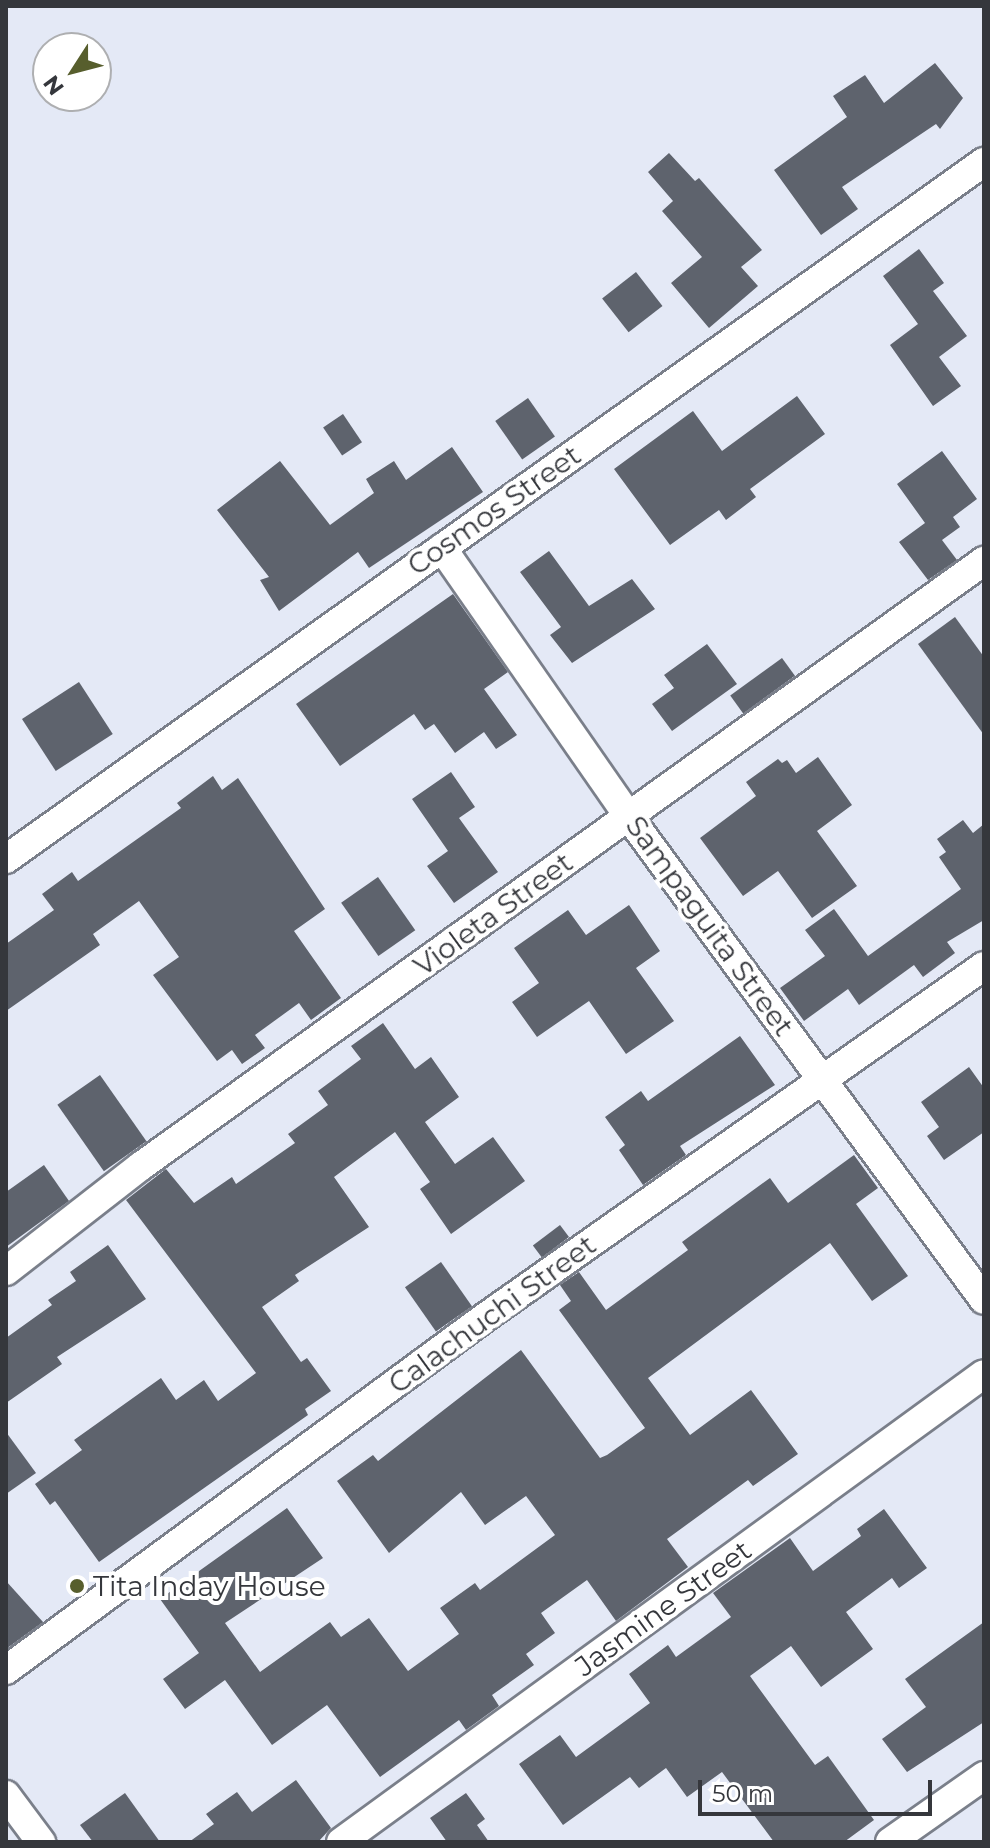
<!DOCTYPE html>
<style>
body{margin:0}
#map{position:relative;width:990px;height:1848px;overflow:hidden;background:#e4e9f6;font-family:Montserrat,sans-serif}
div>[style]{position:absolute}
.building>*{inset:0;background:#5e636d;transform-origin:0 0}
.roads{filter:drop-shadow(2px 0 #7a7f8a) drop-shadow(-2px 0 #7a7f8a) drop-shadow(0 2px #7a7f8a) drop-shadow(0 -2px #7a7f8a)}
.minor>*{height:28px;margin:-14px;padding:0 14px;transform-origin:14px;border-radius:14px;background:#fff}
.dots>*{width:22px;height:22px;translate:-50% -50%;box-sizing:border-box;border:4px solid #fff;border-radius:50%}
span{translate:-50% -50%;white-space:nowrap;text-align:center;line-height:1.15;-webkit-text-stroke:8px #fff;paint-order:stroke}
.street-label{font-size:28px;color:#35373c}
.poi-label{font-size:28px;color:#35373c}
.left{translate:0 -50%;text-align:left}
.frame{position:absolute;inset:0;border:8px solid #35373c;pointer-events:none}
.north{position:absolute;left:32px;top:32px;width:80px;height:80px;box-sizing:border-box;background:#fff;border:2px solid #aeafb1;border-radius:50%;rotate:234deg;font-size:22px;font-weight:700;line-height:32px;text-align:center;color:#35373c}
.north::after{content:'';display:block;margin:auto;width:28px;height:36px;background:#575e2d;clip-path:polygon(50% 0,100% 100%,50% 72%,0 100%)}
.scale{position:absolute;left:698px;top:1780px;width:234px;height:36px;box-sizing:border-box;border:4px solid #35373c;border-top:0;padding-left:10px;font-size:24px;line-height:28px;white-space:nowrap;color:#35373c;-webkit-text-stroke:6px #fff;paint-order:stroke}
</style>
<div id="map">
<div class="building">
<i style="clip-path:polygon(935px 63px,963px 98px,940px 129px,936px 124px,842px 187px,858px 209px,821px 235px,774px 170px,847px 117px,833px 96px,865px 75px,884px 103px)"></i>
<i style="clip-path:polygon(669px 153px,695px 181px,699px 178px,762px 250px,741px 267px,758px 286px,709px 328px,671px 283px,702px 257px,662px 211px,673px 201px,648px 172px)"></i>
<i style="clip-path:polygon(919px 249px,944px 283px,933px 291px,967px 336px,939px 357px,961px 386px,933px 406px,890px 345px,918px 324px,883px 276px)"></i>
<i style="left:636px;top:272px;width:43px;height:43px;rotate:52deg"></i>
<i style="clip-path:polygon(797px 396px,825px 434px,750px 489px,756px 497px,726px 520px,719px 510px,670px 545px,614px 469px,693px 411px,722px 451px)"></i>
<i style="left:528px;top:398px;width:47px;height:40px;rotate:55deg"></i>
<i style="left:343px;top:414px;width:34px;height:24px;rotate:56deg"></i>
<i style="clip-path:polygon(452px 447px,483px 492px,369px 568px,358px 552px,279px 611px,260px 580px,269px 577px,217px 510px,280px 461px,330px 525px,374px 493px,366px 479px,394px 461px,406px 480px)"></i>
<i style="clip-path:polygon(942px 451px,977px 499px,953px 517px,960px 527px,942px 540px,957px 560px,928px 580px,899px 542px,925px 523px,897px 484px)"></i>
<i style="clip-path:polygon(549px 551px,589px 606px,632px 579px,655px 609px,572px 663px,550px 635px,561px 627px,520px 572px)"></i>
<i style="clip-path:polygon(453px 594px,508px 672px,484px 689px,517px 735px,496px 749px,484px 732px,455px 753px,434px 724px,425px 730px,414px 714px,340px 766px,296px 704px)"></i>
<i style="clip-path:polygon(955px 617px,984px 657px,984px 735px,918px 644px)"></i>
<i style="clip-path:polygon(707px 644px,737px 684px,672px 731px,652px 704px,674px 688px,664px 675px)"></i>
<i style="left:782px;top:658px;width:22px;height:64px;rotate:54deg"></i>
<i style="left:79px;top:682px;width:62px;height:68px;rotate:57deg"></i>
<i style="clip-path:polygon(818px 757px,852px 805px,817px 831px,857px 886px,812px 918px,778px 871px,743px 896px,700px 838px,756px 796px,746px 782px,778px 759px,782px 763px,787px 760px,796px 773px)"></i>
<i style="clip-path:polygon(451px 772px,475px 807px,459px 818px,498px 872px,454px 903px,427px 866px,448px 851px,412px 799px)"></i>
<i style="clip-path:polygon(213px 776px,222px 790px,238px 778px,325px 909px,294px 931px,341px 998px,311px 1020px,299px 1003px,255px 1035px,265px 1048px,242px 1064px,232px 1050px,217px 1061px,153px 975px,179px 957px,139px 901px,93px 934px,100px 945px,6px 1011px,6px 944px,54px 910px,42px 894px,72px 872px,78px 881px,181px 808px,177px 803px)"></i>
<i style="clip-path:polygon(963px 820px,973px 833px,984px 824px,984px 920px,947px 942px,955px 953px,923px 977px,914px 965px,859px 1005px,848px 989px,804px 1021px,780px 988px,825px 956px,805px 930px,834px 909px,868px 956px,961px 889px,939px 857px,946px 852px,937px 839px)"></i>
<i style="left:378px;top:877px;width:65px;height:45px;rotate:55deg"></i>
<i style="clip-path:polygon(629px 905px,660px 951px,636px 968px,674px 1021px,626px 1054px,589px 1001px,537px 1037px,512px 1002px,539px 983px,514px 948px,568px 910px,586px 935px)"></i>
<i style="clip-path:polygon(383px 1023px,415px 1069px,431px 1057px,459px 1097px,425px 1122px,455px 1164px,493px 1137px,525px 1181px,451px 1234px,420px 1189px,430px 1182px,395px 1132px,334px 1177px,369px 1227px,295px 1275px,299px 1281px,262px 1307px,301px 1362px,307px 1358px,331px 1391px,305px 1409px,308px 1415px,99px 1562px,55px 1501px,50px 1505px,35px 1484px,82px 1450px,74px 1440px,161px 1378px,176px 1400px,204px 1380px,218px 1401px,256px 1373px,126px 1200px,166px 1169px,194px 1203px,232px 1177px,236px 1184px,295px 1143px,288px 1134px,328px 1105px,318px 1091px,361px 1059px,351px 1046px)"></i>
<i style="clip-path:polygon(740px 1036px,775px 1085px,680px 1146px,686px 1155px,643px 1185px,619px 1150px,625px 1145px,605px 1117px,641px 1091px,648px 1101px)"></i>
<i style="clip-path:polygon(969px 1067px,984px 1088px,984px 1132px,944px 1160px,927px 1136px,939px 1127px,921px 1102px)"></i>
<i style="left:100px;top:1075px;width:81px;height:52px;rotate:55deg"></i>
<i style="clip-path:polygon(854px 1155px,878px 1188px,856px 1204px,908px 1276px,872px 1301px,830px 1243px,648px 1378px,690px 1435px,751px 1390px,798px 1454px,753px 1486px,748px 1480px,667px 1539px,688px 1567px,616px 1621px,587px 1580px,541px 1613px,555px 1633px,526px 1654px,534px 1665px,492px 1695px,499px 1706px,466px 1730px,459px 1720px,380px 1777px,327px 1705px,272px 1745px,225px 1680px,185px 1709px,163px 1679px,199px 1653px,160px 1599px,287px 1508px,323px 1558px,225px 1623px,260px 1672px,330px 1622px,341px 1637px,369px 1618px,408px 1671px,459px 1634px,440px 1608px,475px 1583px,480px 1590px,555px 1535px,526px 1496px,485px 1525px,461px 1492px,389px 1553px,337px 1481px,373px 1455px,378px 1461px,521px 1350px,600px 1458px,607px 1455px,645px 1428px,559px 1310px,571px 1301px,560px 1285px,579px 1272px,606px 1310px,688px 1250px,682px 1242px,770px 1178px,788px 1203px)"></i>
<i style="clip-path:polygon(44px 1165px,69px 1201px,6px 1247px,6px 1192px)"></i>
<i style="left:560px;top:1225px;width:15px;height:34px;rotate:53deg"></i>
<i style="clip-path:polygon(108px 1245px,146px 1299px,57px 1357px,62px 1364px,6px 1403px,6px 1338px,52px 1305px,48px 1300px,76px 1281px,70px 1272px)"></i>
<i style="left:441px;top:1262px;width:54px;height:44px;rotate:55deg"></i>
<i style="clip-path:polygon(6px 1432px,36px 1473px,6px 1494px)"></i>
<i style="clip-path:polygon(884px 1509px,927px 1568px,899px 1588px,892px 1578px,846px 1612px,873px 1649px,821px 1687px,791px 1646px,750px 1676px,815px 1765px,828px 1756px,874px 1820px,844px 1842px,774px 1842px,722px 1772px,687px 1797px,666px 1768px,639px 1788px,630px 1777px,563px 1825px,519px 1764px,560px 1735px,576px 1757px,650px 1703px,629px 1674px,668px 1645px,676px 1657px,731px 1617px,713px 1593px,790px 1538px,813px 1571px,861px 1536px,857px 1529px)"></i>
<i style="clip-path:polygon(6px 1581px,43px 1622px,6px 1649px)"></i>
<i style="clip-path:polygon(984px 1622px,984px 1722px,907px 1772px,882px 1739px,926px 1707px,905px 1679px)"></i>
<i style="clip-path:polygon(296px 1780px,331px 1828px,318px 1842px,189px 1842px,214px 1824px,206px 1814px,237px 1792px,252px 1812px)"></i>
<i style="clip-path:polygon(125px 1793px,160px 1842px,93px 1842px,80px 1825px)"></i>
<i style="clip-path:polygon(466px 1793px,485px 1819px,477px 1825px,489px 1842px,447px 1842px,430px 1818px)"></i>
</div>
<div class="roads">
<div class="minor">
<i style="left:442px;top:548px;width:328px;rotate:55.2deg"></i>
<i style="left:629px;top:817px;width:599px;rotate:53.68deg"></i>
<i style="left:6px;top:859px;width:1201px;rotate:-35.48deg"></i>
<i style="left:6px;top:1271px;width:171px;rotate:-37.9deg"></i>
<i style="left:141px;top:1166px;width:1038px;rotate:-35.67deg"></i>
<i style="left:6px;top:1670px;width:594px;rotate:-36.37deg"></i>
<i style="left:484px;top:1318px;width:611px;rotate:-35.15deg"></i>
<i style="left:6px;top:1795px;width:59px;rotate:53.3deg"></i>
<i style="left:341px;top:1842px;width:795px;rotate:-36.05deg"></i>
<i style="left:890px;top:1842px;width:115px;rotate:-35.1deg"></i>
</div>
</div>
<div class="dots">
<i style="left:77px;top:1586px;background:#575e2d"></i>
</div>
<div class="street-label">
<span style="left:494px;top:510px;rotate:-35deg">Cosmos Street</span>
<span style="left:493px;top:914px;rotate:-36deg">Violeta Street</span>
<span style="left:710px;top:926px;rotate:54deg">Sampaguita Street</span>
<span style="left:492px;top:1314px;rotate:-36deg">Calachuchi Street</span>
<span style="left:663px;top:1608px;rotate:-36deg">Jasmine Street</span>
</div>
<div class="poi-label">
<span class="left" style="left:93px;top:1586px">Tita Inday House</span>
</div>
<div class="frame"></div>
<div class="north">N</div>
<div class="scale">50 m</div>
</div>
